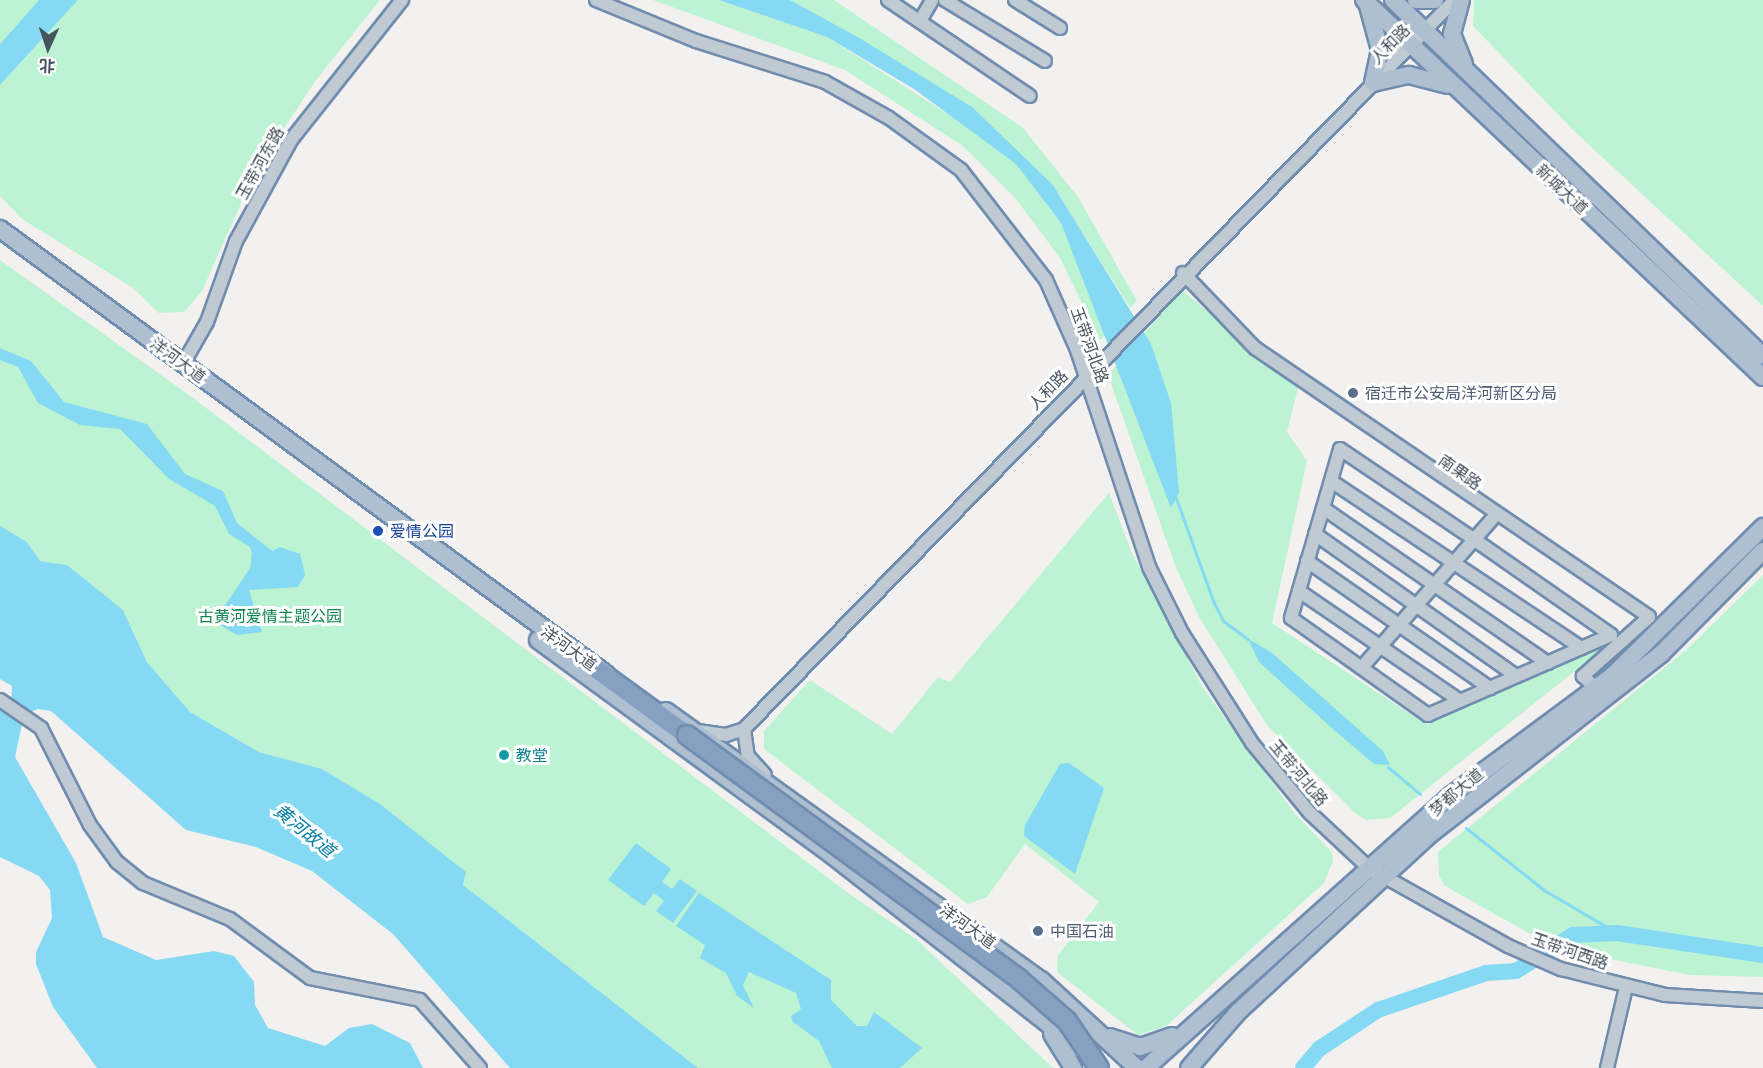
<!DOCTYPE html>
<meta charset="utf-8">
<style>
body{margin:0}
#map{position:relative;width:1763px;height:1068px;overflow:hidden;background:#f3f0f0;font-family:Mulish,"Noto Sans SC",sans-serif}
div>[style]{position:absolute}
.green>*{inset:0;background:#bcf3d3}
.water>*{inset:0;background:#86d9f2}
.stream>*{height:3px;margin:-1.5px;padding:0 1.5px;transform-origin:1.5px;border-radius:1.5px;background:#86d9f2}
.river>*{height:16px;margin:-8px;padding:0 8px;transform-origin:8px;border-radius:8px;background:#86d9f2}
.roads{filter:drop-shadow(2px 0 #708cae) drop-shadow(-2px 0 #708cae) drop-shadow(0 2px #708cae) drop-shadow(0 -2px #708cae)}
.minor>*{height:12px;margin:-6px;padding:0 6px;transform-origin:6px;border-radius:6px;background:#c0cad3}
.major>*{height:16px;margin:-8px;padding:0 8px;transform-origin:8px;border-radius:8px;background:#aebfd1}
.highway>*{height:18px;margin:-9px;padding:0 9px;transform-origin:9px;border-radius:9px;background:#85a1c2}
.bridges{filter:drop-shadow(2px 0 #708cae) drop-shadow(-2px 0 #708cae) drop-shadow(0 2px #708cae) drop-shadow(0 -2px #708cae)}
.highway-bridge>*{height:18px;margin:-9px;padding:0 9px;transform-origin:9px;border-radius:9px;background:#85a1c2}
.dots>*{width:16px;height:16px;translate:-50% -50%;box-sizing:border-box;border:3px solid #fff;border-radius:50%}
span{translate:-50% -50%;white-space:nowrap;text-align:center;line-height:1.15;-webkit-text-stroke:6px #fff;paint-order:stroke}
.street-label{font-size:16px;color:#47535f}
.service-label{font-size:16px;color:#4e5e75}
.left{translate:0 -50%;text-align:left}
.transit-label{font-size:16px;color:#164399}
.park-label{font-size:16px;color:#11874f}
.culture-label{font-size:16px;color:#0d838f}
.water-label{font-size:18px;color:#0480a6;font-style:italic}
.north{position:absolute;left:18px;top:18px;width:60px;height:60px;-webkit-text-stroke:4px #fff;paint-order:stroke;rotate:183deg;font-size:16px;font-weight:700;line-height:24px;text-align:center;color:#47535f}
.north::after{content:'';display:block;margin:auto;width:21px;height:27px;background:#47535f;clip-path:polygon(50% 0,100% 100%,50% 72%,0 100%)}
</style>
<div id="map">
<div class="green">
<i style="clip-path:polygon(0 0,39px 0,0 44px)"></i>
<i style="clip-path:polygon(78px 0,380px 0,316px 80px,255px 172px,202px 291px,184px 312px,159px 313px,133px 288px,22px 219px,0 196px,0 85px)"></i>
<i style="clip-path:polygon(653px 0,719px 0,827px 37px,979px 134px,1016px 163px,1061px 223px,1107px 334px,1100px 340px,1060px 258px,1015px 198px,963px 146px,845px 70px)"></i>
<i style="clip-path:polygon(790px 0,834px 0,1023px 128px,1078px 197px,1137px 301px,1130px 308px,1053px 185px,856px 36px)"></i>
<i style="clip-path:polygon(1474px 0,1763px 0,1763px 306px,1574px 131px,1473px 26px)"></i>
<i style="clip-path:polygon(0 260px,189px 395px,844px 890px,917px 940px,1053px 1068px,698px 1068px,463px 885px,466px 872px,379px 804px,322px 769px,259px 752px,190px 712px,147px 662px,127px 618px,67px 565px,40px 561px,27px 542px,0 526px)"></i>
<i style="clip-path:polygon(1182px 290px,1298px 388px,1287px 432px,1307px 461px,1272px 623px,1421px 721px,1614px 640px,1390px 818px,1366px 820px,1355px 813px,1267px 725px,1199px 617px,1175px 565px,1108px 375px)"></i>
<i style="clip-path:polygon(1109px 493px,1132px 553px,1203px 688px,1295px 814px,1332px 852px,1333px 861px,1324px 883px,1166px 1026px,1138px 1035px,1057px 972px,1058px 955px,1099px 902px,1025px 844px,987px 897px,968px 904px,764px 749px,764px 731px,810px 680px,892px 734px,938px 677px,950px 682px)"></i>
<i style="clip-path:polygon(1763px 575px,1763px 977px,1690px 975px,1590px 955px,1536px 937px,1445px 886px,1439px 876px,1438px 852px,1686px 650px)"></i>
</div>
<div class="water">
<i style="clip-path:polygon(39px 0,78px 0,0 85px,0 44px)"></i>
<i style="clip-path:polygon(719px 0,790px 0,856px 36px,972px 107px,1053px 185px,1151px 344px,1171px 403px,1179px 493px,1171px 508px,1061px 223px,1016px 164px,914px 89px,827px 37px)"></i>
<i style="clip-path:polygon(0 348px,31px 361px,64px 402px,147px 424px,185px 474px,223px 491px,237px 523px,272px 551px,280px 547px,300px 554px,305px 575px,298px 587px,249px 590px,262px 632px,237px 635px,220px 625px,222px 610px,250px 568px,252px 554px,250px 547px,229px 534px,215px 506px,169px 479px,120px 429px,80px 425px,38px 403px,18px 367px,0 360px)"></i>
<i style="clip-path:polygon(0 526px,27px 542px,40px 561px,67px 565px,123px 610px,147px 662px,190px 712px,259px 752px,322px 769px,380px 804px,466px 872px,463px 885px,698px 1068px,510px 1068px,393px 934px,312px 871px,256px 847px,186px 830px,51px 711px,38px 709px,24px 715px,15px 757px,76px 863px,103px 937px,156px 960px,214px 951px,234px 956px,254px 982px,255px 1005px,268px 1028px,325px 1046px,349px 1028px,372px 1024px,410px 1043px,423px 1068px,97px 1068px,53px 1007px,36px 964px,36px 952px,52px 918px,50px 890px,39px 876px,0 857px,0 711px,11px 707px,12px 686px,0 679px)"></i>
<i style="clip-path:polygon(1248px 639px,1271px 652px,1383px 751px,1390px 765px,1374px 764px,1334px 730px,1259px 662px)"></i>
<i style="clip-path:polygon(1069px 763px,1104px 788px,1075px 874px,1024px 836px,1025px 825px,1060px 764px)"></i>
<i style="clip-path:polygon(636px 843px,671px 869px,662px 882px,672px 889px,680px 879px,697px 891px,673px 923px,656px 911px,664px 901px,654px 893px,644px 906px,608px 880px)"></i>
<i style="clip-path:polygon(699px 893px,831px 980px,831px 1000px,857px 1026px,867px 1026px,874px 1012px,922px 1048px,900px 1068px,832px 1068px,819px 1041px,793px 1022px,791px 1016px,801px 1009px,796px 993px,749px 972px,743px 985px,754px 1008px,737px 996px,726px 973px,700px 958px,705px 945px,676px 926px)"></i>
</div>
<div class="stream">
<i style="left:1176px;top:498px;width:109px;rotate:70.2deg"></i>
<i style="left:1213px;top:601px;width:22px;rotate:63deg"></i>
<i style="left:1223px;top:621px;width:31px;rotate:36deg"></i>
<i style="left:1388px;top:767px;width:42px;rotate:40.2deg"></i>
<i style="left:1466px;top:828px;width:100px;rotate:38.5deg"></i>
<i style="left:1544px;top:890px;width:85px;rotate:30.5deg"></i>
</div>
<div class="river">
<i style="left:1303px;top:1068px;width:25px;rotate:-50deg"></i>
<i style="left:1319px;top:1049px;width:71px;rotate:-33.5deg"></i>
<i style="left:1378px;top:1010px;width:114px;rotate:-18.9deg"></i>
<i style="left:1486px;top:973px;width:30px;rotate:-4deg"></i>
<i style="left:1516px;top:971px;width:67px;rotate:-32.3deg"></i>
<i style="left:1573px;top:935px;width:44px;rotate:-2.6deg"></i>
<i style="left:1617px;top:933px;width:148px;rotate:8.6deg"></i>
</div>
<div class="roads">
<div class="minor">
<i style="left:596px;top:0;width:108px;rotate:22.3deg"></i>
<i style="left:696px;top:41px;width:135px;rotate:17.6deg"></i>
<i style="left:825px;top:82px;width:73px;rotate:29.4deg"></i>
<i style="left:889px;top:118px;width:89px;rotate:35.8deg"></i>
<i style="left:961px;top:170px;width:139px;rotate:52.3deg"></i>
<i style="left:1046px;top:280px;width:77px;rotate:66.1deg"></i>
<i style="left:1077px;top:350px;width:229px;rotate:71.6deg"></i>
<i style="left:1149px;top:567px;width:74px;rotate:63.4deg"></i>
<i style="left:1182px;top:633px;width:130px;rotate:57.5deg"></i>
<i style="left:1252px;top:743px;width:91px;rotate:50.4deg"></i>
<i style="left:1310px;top:813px;width:81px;rotate:43deg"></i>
<i style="left:1369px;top:868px;width:159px;rotate:29.3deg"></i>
<i style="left:1508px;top:946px;width:58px;rotate:23.5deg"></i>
<i style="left:1561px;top:969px;width:107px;rotate:14deg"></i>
<i style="left:1665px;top:995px;width:98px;rotate:3.5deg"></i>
<i style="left:888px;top:0;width:171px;rotate:34.1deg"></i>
<i style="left:945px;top:0;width:117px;rotate:31.4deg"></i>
<i style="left:1015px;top:0;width:53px;rotate:31.9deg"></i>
<i style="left:920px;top:21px;width:24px;rotate:-60deg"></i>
<i style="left:1183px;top:273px;width:104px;rotate:46.2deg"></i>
<i style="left:1255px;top:348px;width:477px;rotate:34.3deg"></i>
<i style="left:1649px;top:617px;width:89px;rotate:138.2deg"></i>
<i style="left:1583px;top:676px;width:17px;rotate:45deg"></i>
<i style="left:183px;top:364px;width:48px;rotate:-60.3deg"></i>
<i style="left:207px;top:322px;width:86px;rotate:-70.3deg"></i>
<i style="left:236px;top:241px;width:115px;rotate:-61.4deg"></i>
<i style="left:291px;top:140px;width:179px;rotate:-51.6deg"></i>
<i style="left:1340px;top:449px;width:163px;rotate:34deg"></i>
<i style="left:1475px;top:540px;width:166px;rotate:34.9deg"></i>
<i style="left:1611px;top:635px;width:200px;rotate:156.4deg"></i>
<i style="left:1428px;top:715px;width:168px;rotate:-144.7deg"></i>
<i style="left:1291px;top:618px;width:176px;rotate:-73.8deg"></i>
<i style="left:1331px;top:481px;width:301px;rotate:33.7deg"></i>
<i style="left:1323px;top:508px;width:273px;rotate:34.6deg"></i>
<i style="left:1315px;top:534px;width:246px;rotate:35.2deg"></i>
<i style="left:1307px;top:561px;width:223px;rotate:34.8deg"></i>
<i style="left:1299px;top:591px;width:195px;rotate:34.3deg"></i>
<i style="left:1363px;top:666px;width:200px;rotate:-48.7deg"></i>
<i style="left:0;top:700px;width:50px;rotate:34.3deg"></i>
<i style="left:41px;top:728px;width:109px;rotate:63.2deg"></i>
<i style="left:90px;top:825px;width:46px;rotate:53.9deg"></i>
<i style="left:117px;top:862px;width:33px;rotate:39deg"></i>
<i style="left:143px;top:883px;width:94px;rotate:22.5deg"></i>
<i style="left:230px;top:919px;width:99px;rotate:36.4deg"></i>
<i style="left:310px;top:978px;width:112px;rotate:11.3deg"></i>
<i style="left:420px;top:1000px;width:91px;rotate:48.6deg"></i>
<i style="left:744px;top:729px;width:1018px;rotate:-45.72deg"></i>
<i style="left:698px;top:731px;width:28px;rotate:8deg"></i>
<i style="left:726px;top:735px;width:19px;rotate:-18deg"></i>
<i style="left:744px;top:729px;width:27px;rotate:82deg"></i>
<i style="left:748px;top:756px;width:25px;rotate:48deg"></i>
<i style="left:1607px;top:1068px;width:83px;rotate:-76.8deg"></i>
</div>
<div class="major">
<i style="left:1364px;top:0;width:549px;rotate:43.38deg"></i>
<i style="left:1393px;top:0;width:513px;rotate:43.9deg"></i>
<i style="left:1416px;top:0;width:19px"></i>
<i style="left:1461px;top:0;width:35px;rotate:105deg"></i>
<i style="left:1452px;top:34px;width:32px;rotate:68deg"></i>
<i style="left:1368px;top:6px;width:46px;rotate:74.7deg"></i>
<i style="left:1380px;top:50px;width:34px;rotate:102deg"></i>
<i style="left:1373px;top:83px;width:37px;rotate:-13deg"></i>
<i style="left:1409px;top:75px;width:40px;rotate:14.4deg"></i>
<i style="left:0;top:229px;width:752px;rotate:36.29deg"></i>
<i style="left:538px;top:640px;width:366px;rotate:36.2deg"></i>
<i style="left:833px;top:856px;width:320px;rotate:38deg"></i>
<i style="left:666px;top:711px;width:462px;rotate:35.7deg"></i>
<i style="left:1041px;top:980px;width:130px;rotate:42.5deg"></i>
<i style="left:1052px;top:1034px;width:40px;rotate:58deg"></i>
<i style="left:1110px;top:1037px;width:32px;rotate:18deg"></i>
<i style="left:1140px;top:1047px;width:34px;rotate:-19deg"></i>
<i style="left:1146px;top:1068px;width:407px;rotate:-41.8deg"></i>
<i style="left:1449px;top:797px;width:204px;rotate:-36.6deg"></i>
<i style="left:1613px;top:675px;width:211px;rotate:-44.6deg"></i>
<i style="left:1189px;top:1068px;width:74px;rotate:-48.8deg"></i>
<i style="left:1238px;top:1012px;width:259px;rotate:-42.8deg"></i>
<i style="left:1428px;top:836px;width:296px;rotate:-38deg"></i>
<i style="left:1661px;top:654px;width:145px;rotate:-45.3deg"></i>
</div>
<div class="highway">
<i style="left:595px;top:668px;width:114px;rotate:36.1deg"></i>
</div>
</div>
<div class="bridges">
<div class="highway-bridge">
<i style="left:687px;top:735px;width:412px;rotate:36.3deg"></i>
<i style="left:1019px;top:979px;width:64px;rotate:41.2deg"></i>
<i style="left:1067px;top:1021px;width:57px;rotate:55.8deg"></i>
</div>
</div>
<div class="dots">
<i style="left:1353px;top:393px;background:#5c6f8a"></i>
<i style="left:378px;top:531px;background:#1a4fb4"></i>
<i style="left:504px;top:755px;background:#0f9aa8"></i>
<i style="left:1038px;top:931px;background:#5c6f8a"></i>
</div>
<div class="street-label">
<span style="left:1390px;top:44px;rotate:-45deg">人和路</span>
<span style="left:260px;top:163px;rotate:-61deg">玉带河东路</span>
<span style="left:1562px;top:189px;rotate:43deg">新城大道</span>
<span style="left:1090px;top:345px;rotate:70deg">玉带河北路</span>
<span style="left:178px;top:360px;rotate:36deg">洋河大道</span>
<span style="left:1048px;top:390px;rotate:-46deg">人和路</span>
<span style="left:1460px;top:472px;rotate:35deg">南果路</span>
<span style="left:569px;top:648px;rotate:36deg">洋河大道</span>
<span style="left:1299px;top:773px;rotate:50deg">玉带河北路</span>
<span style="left:1456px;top:792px;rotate:-40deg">梦都大道</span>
<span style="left:968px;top:926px;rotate:36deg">洋河大道</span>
<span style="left:1570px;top:951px;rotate:19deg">玉带河西路</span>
</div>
<div class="service-label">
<span class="left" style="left:1365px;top:393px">宿迁市公安局洋河新区分局</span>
<span class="left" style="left:1050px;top:931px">中国石油</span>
</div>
<div class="transit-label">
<span class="left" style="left:390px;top:531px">爱情公园</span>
</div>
<div class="park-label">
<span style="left:270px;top:616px">古黄河爱情主题公园</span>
</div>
<div class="culture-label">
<span class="left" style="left:516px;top:755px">教堂</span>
</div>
<div class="water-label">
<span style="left:304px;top:831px;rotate:39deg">黄河故道</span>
</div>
<div class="north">北</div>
</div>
